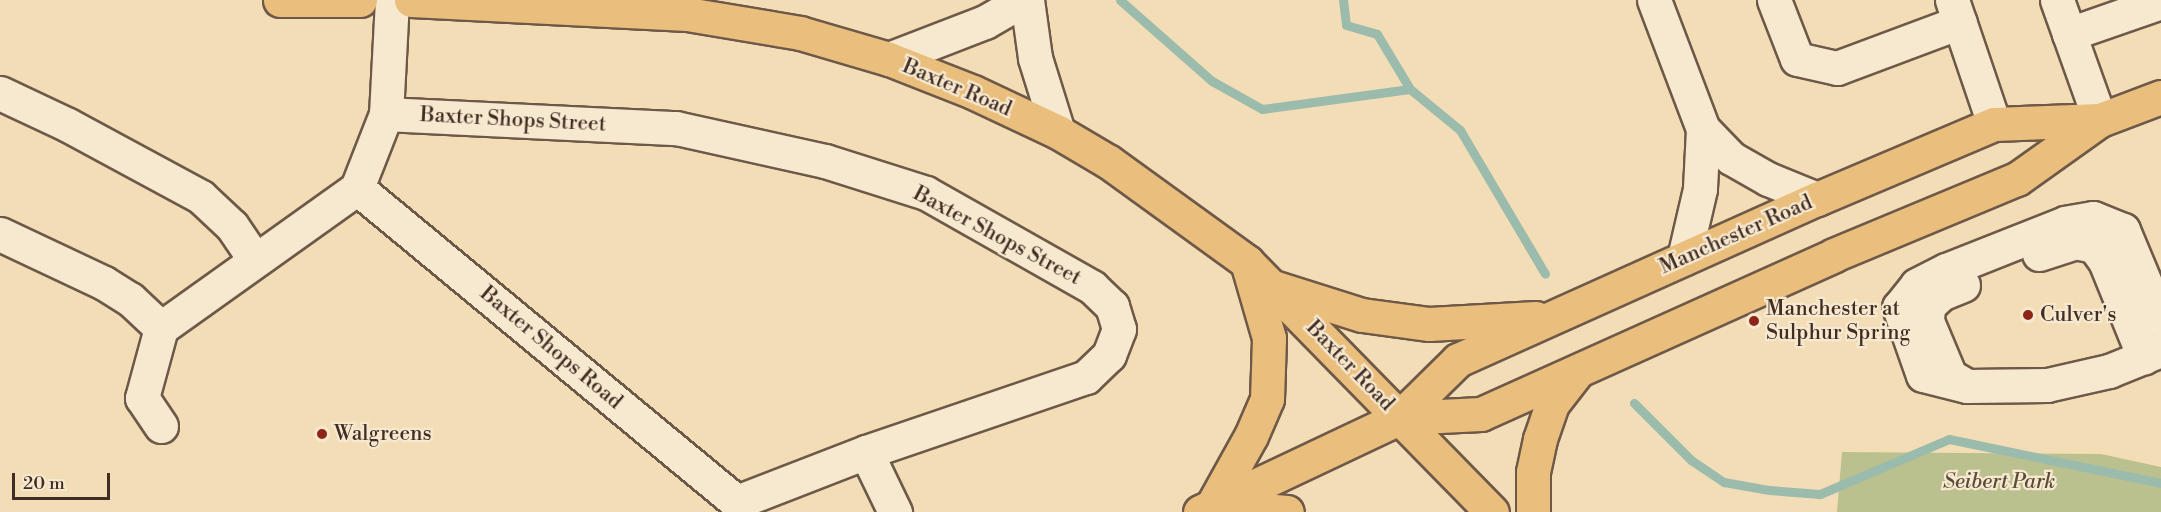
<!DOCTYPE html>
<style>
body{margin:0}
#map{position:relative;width:2161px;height:512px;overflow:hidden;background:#f3ddb7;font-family:"Libre Bodoni",serif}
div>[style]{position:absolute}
.green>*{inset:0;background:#bbc18e}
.stream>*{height:9px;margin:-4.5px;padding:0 4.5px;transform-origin:4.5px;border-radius:4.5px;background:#9bbcac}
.roads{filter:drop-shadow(2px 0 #6e5949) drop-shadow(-2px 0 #6e5949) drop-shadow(0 2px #6e5949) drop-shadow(0 -2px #6e5949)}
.minor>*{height:33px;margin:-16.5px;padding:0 16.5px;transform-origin:16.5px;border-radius:16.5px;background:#f7e9d0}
.major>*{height:33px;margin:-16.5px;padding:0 16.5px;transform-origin:16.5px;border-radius:16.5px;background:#eabe7c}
.highway>*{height:33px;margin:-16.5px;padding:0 16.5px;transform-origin:16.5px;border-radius:16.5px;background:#eabe7c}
.dots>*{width:16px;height:16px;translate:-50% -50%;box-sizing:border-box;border:3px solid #f7e9d0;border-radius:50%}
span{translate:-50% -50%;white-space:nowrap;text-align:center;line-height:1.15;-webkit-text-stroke:4.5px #f7e9d0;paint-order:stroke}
.street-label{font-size:21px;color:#422d24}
.poi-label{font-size:21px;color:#422d24}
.left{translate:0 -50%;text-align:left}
.park-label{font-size:21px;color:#5a4b39;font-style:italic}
.scale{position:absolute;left:12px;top:473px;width:98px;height:27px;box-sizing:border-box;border:3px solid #422d24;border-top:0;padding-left:8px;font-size:18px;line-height:21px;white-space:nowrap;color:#422d24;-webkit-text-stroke:4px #f7e9d0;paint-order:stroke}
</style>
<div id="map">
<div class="green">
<i style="clip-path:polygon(1842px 452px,2101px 454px,2161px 467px,2161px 512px,1837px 512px)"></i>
</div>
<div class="stream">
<i style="left:1120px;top:0;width:123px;rotate:41.4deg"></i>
<i style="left:1212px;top:81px;width:57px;rotate:29.2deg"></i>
<i style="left:1262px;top:109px;width:149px;rotate:-7.7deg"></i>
<i style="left:1410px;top:89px;width:65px;rotate:39.4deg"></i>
<i style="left:1460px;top:130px;width:167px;rotate:59.4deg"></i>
<i style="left:1343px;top:0;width:25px;rotate:83deg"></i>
<i style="left:1346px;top:25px;width:32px;rotate:16deg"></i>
<i style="left:1377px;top:34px;width:64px;rotate:59deg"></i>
<i style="left:1634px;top:403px;width:81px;rotate:45deg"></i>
<i style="left:1691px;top:460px;width:40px;rotate:34deg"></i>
<i style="left:1724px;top:482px;width:46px;rotate:10.1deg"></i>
<i style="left:1769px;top:490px;width:51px;rotate:4.5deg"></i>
<i style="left:1820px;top:494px;width:140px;rotate:-23.1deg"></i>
<i style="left:1949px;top:439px;width:217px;rotate:11.7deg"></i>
</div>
<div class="roads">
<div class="minor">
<i style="left:392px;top:0;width:114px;rotate:93deg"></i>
<i style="left:386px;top:114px;width:79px;rotate:111.4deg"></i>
<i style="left:357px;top:188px;width:493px;rotate:39.6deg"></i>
<i style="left:737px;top:502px;width:138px;rotate:-21.2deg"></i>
<i style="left:866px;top:452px;width:67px;rotate:64.2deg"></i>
<i style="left:1027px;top:0;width:59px;rotate:82.1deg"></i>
<i style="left:1035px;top:58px;width:77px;rotate:72.7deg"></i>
<i style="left:1654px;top:0;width:138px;rotate:69.2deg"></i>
<i style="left:1703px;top:129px;width:60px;rotate:92.9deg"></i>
<i style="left:1700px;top:189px;width:71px;rotate:103.1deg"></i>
<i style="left:1774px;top:0;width:63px;rotate:68.7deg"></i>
<i style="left:1797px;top:59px;width:41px;rotate:12.7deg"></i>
<i style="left:1837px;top:68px;width:131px;rotate:-20.5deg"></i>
<i style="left:1952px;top:0;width:131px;rotate:71.3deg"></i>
<i style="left:2057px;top:0;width:127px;rotate:70.3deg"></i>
<i style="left:2069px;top:34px;width:97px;rotate:-19.2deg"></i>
<i style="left:889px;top:59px;width:103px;rotate:-21.1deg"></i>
<i style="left:985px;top:22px;width:44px;rotate:-30.1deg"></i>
<i style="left:0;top:93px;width:75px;rotate:25.2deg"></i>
<i style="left:68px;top:125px;width:151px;rotate:28.4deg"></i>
<i style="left:201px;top:197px;width:42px;rotate:43.1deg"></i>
<i style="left:232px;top:226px;width:41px;rotate:55.9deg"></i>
<i style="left:386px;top:114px;width:290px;rotate:2.8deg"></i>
<i style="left:676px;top:128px;width:153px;rotate:12.5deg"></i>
<i style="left:825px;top:161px;width:106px;rotate:17.6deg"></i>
<i style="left:926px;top:193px;width:191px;rotate:29.5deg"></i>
<i style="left:1092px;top:287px;width:28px;rotate:44deg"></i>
<i style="left:1112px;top:306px;width:24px;rotate:73deg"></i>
<i style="left:1119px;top:329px;width:28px;rotate:111deg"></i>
<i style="left:1109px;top:355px;width:32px;rotate:136deg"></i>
<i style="left:1086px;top:377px;width:232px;rotate:161.2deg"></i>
<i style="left:1703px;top:129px;width:40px;rotate:46deg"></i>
<i style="left:1731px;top:158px;width:43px;rotate:29.6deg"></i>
<i style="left:1768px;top:179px;width:53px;rotate:22.2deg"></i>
<i style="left:0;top:234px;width:115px;rotate:25.2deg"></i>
<i style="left:104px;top:283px;width:31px;rotate:32deg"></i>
<i style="left:130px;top:299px;width:42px;rotate:43.1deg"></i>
<i style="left:2039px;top:254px;width:38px;rotate:-18deg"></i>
<i style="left:2075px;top:242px;width:19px;rotate:12deg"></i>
<i style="left:2094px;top:246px;width:19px;rotate:54deg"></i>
<i style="left:2105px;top:261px;width:104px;rotate:67.9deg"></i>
<i style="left:1963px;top:285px;width:24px;rotate:158deg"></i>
<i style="left:1941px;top:294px;width:18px;rotate:137deg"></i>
<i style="left:1928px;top:306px;width:15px;rotate:94deg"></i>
<i style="left:1927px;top:321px;width:60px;rotate:67.3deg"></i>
<i style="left:1950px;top:376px;width:20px;rotate:30deg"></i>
<i style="left:2161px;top:321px;width:99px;rotate:-112.7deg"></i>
<i style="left:2123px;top:230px;width:32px;rotate:-158deg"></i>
<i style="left:2093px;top:218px;width:28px;rotate:170deg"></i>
<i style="left:2065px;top:223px;width:128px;rotate:158.4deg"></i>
<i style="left:1946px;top:270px;width:33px;rotate:153deg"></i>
<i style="left:1917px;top:285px;width:28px;rotate:129deg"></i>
<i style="left:1899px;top:307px;width:72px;rotate:70.6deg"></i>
<i style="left:1923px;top:375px;width:45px;rotate:14deg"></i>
<i style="left:1967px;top:386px;width:80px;rotate:-0.7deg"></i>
<i style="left:2047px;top:385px;width:64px;rotate:-12.7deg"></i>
<i style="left:2109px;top:371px;width:56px;rotate:-22deg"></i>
<i style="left:161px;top:426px;width:34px;rotate:-124deg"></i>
<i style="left:142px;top:398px;width:73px;rotate:-74.8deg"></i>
<i style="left:161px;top:328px;width:241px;rotate:-35.5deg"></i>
</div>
<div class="major">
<i style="left:280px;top:0;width:80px"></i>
<i style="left:411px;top:0;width:276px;rotate:2.9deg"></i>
<i style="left:687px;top:14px;width:115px;rotate:9.5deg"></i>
<i style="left:800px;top:33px;width:93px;rotate:16.3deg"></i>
<i style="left:889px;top:59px;width:90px;rotate:21.4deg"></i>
<i style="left:973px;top:92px;width:94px;rotate:25.2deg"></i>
<i style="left:1058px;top:132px;width:59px;rotate:30.5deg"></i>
<i style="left:1109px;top:162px;width:170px;rotate:35.9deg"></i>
<i style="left:1247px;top:262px;width:350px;rotate:45.6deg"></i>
</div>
<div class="highway">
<i style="left:1273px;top:287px;width:93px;rotate:17.5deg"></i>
<i style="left:1362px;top:315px;width:68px;rotate:7.7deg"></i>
<i style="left:1429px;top:324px;width:107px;rotate:-3.2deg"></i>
<i style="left:1399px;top:418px;width:82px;rotate:-2.8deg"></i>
<i style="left:1481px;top:414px;width:387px;rotate:-24.2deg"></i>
<i style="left:1834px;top:255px;width:198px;rotate:-22.6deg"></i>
<i style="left:2017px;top:179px;width:102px;rotate:-35.4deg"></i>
<i style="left:2100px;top:120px;width:65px;rotate:-20.7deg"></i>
<i style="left:1212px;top:506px;width:80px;rotate:-60.9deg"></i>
<i style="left:1251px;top:436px;width:40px;rotate:-66.6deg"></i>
<i style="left:1267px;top:399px;width:61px;rotate:-88.1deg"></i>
<i style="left:1269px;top:338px;width:79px;rotate:-106.1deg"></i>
<i style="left:1214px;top:506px;width:73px;rotate:4.7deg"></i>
<i style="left:1200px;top:512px;width:220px;rotate:-25.3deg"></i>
<i style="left:1399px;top:418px;width:83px;rotate:-44.5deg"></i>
<i style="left:1458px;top:360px;width:393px;rotate:-24.2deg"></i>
<i style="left:1817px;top:199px;width:192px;rotate:-23deg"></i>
<i style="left:1994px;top:124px;width:106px;rotate:-2.2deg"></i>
<i style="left:1533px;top:512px;width:40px;rotate:-90deg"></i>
<i style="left:1533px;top:472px;width:34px;rotate:-78deg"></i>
<i style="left:1540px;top:439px;width:37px;rotate:-71deg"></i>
<i style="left:1552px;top:404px;width:41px;rotate:-52deg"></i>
</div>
</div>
<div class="dots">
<i style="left:2028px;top:315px;background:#8f2418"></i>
<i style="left:1754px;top:321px;background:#8f2418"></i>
<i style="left:322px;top:434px;background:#8f2418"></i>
</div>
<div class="street-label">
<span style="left:957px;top:88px;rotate:23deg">Baxter Road</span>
<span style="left:513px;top:120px;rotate:3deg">Baxter Shops Street</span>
<span style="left:1736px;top:235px;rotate:-24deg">Manchester Road</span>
<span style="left:997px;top:236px;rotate:28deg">Baxter Shops Street</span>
<span style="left:551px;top:348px;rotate:40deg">Baxter Shops Road</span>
<span style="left:1350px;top:366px;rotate:46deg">Baxter Road</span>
</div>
<div class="poi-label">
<span class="left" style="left:1766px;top:321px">Manchester at<br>Sulphur Spring</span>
<span class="left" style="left:2040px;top:315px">Culver's</span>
<span class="left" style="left:334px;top:434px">Walgreens</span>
</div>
<div class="park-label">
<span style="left:1999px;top:482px">Seibert Park</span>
</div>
<div class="scale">20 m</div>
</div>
